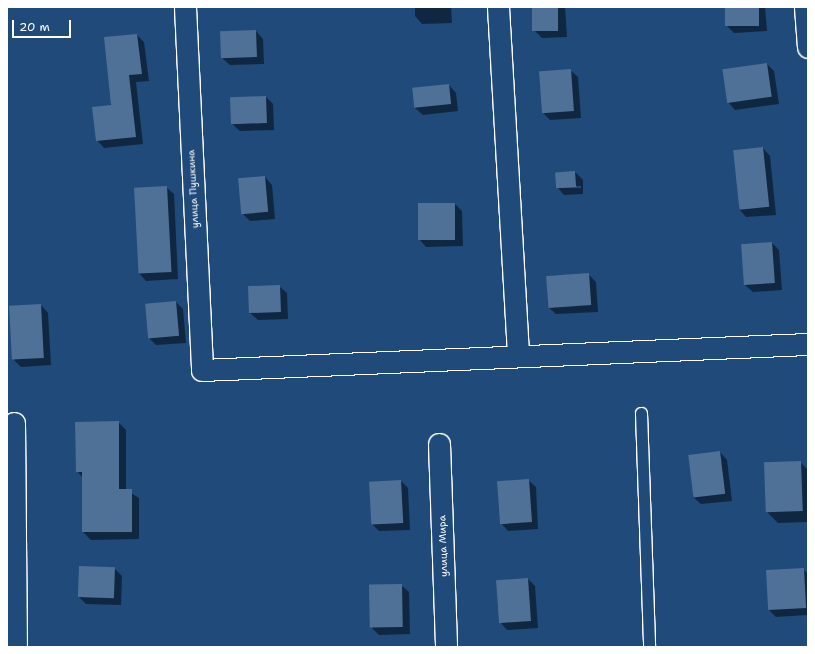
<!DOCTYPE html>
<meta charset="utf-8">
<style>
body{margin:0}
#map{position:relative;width:815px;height:654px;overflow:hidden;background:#1f4a7a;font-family:"Shantell Sans",sans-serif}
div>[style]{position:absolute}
.shadow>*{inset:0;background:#0007}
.building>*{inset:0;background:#507197;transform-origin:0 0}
.roads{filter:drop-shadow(1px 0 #fff) drop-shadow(-1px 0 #fff) drop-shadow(0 1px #fff) drop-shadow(0 -1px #fff)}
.service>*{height:11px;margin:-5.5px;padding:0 5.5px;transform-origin:5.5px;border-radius:5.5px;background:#1f4a7a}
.minor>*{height:21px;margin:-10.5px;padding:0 10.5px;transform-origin:10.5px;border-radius:10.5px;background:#1f4a7a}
span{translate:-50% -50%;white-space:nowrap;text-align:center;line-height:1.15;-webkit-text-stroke:3px #1f4a7a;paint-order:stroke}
.street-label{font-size:10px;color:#fff}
.frame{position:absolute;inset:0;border:8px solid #fff;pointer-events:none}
.scale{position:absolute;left:12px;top:20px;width:59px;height:18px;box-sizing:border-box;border:2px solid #fff;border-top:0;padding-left:5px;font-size:12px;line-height:14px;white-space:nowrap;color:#fff;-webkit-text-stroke:3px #1f4a7a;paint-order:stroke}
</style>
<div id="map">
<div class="shadow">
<i style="clip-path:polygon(415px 7px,451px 7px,452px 23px,422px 24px,415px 16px)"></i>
<i style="clip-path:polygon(533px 7px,565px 7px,567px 37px,542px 38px,535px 31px)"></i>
<i style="clip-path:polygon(726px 7px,765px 7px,767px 31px,734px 33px,727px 26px)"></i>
<i style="clip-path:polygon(256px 31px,263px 39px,264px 64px,230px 65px,222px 58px)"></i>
<i style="clip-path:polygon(137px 35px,144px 42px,149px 81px,136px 82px,143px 144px,104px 148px,97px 140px)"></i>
<i style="clip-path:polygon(767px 64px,774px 71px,779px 104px,735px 110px,728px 102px)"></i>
<i style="clip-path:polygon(570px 70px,578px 77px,581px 118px,550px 120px,543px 113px,540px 71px)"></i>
<i style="clip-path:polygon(449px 85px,456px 93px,458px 111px,423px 115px,415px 108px)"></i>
<i style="clip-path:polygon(266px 97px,273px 104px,274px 130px,240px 131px,232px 124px)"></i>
<i style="clip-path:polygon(763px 148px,770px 156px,776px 215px,746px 217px,739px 209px)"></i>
<i style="clip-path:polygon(evenodd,575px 172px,583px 180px,583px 194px,564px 195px,557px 187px,556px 173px,575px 172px,562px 186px,581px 186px,581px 188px,562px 188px,562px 186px)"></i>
<i style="clip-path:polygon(265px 177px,272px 185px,275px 219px,250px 221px,243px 214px,240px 180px)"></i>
<i style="clip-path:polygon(166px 187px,174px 194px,178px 279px,146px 281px,139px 273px)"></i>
<i style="clip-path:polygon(455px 204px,462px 211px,463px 246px,426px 247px,419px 239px)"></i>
<i style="clip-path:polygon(772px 243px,779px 250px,782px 290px,753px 292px,745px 285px)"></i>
<i style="clip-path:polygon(588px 274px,596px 282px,598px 312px,556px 314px,548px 307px,547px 276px)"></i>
<i style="clip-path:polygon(279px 286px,287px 293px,288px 319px,258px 320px,250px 313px,249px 288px)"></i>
<i style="clip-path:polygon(176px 302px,183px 309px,186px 343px,156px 345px,149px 338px)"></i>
<i style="clip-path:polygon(41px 305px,48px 313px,51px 365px,21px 367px,14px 360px)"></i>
<i style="clip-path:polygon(118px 422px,126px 430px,126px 490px,139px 498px,139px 539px,91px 540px,83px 532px,83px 478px,77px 471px)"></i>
<i style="clip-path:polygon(720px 452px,727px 460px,732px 501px,701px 504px,693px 497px)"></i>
<i style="clip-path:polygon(800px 462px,808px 470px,808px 522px,778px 523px,767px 512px,765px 464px)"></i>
<i style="clip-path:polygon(528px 480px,536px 487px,538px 529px,508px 531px,501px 523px)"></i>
<i style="clip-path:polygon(401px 481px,408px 488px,410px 530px,379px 531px,371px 523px)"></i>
<i style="clip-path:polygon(114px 568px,122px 576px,121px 605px,86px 604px,79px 597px)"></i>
<i style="clip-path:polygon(803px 569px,808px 574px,808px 615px,776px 617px,768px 609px)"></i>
<i style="clip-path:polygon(528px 579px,535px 586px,538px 628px,507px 630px,500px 622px)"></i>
<i style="clip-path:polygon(401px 585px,409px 592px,410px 634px,379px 635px,372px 628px)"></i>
</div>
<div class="building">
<i style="left:532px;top:7px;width:26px;height:24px"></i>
<i style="left:725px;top:7px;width:34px;height:19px"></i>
<i style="left:256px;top:30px;width:27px;height:36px;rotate:88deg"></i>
<i style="clip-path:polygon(137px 34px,142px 74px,129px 75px,136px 137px,96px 141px,92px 107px,111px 105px,104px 37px)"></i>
<i style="left:767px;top:63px;width:34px;height:45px;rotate:82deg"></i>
<i style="left:571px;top:69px;width:42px;height:32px;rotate:86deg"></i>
<i style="left:449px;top:84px;width:20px;height:37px;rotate:84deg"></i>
<i style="left:266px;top:96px;width:27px;height:36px;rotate:88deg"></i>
<i style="left:763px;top:147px;width:60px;height:30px;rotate:84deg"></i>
<i style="left:575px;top:171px;width:16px;height:20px;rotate:86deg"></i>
<i style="left:265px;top:176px;width:36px;height:27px;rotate:85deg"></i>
<i style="left:167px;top:186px;width:86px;height:33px;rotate:87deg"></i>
<i style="left:418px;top:203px;width:37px;height:37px"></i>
<i style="left:772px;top:242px;width:41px;height:31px;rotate:86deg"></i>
<i style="left:589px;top:273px;width:32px;height:43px;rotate:86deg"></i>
<i style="left:280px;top:285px;width:27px;height:32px;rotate:88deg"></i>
<i style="left:176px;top:301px;width:35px;height:31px;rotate:85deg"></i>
<i style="left:41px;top:304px;width:54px;height:32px;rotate:87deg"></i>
<i style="clip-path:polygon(119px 421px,119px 489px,132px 489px,132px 532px,82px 532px,82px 472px,76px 472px,75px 422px)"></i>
<i style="left:720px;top:451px;width:43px;height:32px;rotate:83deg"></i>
<i style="left:801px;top:461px;width:50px;height:37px;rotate:88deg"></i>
<i style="left:529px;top:479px;width:43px;height:32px;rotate:86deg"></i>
<i style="left:401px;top:480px;width:43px;height:32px;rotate:87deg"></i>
<i style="left:79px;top:566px;width:36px;height:31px;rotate:2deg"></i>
<i style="left:804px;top:568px;width:40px;height:38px;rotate:87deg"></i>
<i style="left:528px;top:578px;width:43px;height:32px;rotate:86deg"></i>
<i style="left:402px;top:584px;width:43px;height:33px;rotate:89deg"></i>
</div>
<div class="roads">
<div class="service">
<i style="left:641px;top:413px;width:234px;rotate:88deg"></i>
</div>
<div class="minor">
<i style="left:185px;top:7px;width:363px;rotate:87.3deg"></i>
<i style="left:202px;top:370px;width:607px;rotate:-2.46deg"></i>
<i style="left:498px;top:7px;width:348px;rotate:86.7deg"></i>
<i style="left:805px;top:7px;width:40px;rotate:85.7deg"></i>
<i style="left:14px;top:423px;width:224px;rotate:89.5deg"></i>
<i style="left:439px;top:444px;width:203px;rotate:88deg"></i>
</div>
</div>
<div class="street-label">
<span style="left:193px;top:189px;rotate:-93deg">улица Пушкина</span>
<span style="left:443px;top:546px;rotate:-92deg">улица Мира</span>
</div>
<div class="frame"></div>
<div class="scale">20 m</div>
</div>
